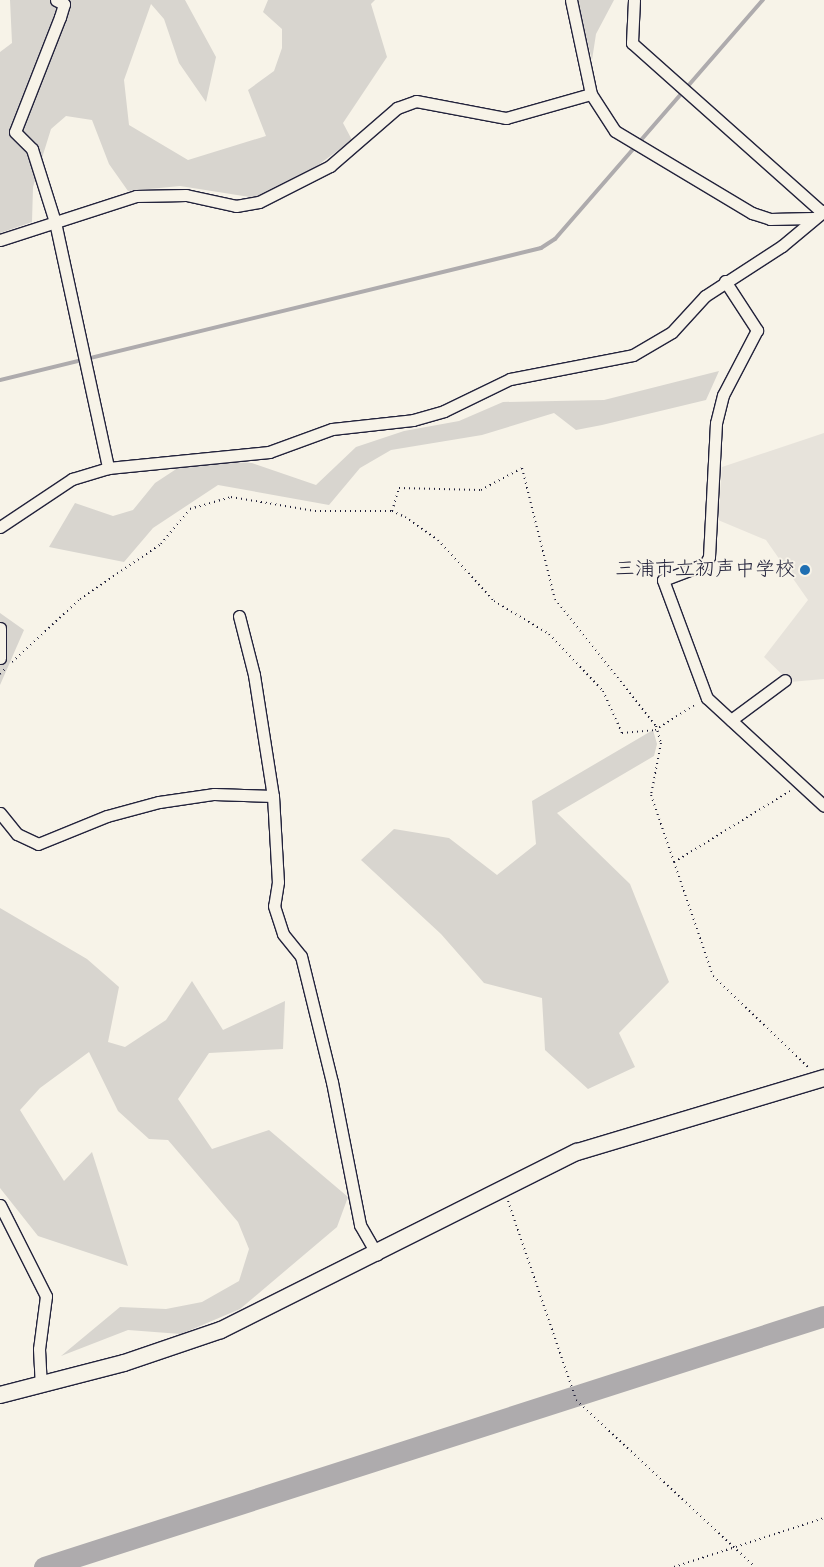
<!DOCTYPE html>
<meta charset="utf-8">
<style>
body{margin:0}
#map{position:relative;width:824px;height:1567px;overflow:hidden;background:#f7f3e8;font-family:"Indie Flower","Klee One",sans-serif}
div>[style]{position:absolute}
.built>*{inset:0;background:#e7e3db}
.green>*{inset:0;background:#d8d5cf}
.stream>*{height:4px;margin:-2px;padding:0 2px;transform-origin:2px;border-radius:2px;background:#aeabad}
.river>*{height:21px;margin:-10.5px;padding:0 10.5px;transform-origin:10.5px;border-radius:10.5px;background:#aeabad}
.path>*{height:2px;margin-top:-1px;transform-origin:0;background:repeating-linear-gradient(90deg,#22223b 0 1px,transparent 0 5px)}
.roads{filter:drop-shadow(1px 0 #22223b) drop-shadow(-1px 0 #22223b) drop-shadow(0 1px #22223b) drop-shadow(0 -1px #22223b)}
.street>*{height:11px;margin:-5.5px;padding:0 5.5px;transform-origin:5.5px;border-radius:5.5px;background:#f7f3e8}
.secondary>*{height:16px;margin:-8px;padding:0 8px;transform-origin:8px;border-radius:8px;background:#f7f3e8}
.dots>*{width:14px;height:14px;translate:-50% -50%;box-sizing:border-box;border:2px solid #f7f3e8;border-radius:50%}
span{translate:-50% -50%;white-space:nowrap;text-align:center;line-height:1.15;-webkit-text-stroke:4px #f7f3e8;paint-order:stroke}
.poi-label{font-size:20px;color:#22223b}
.right{translate:-100% -50%;text-align:right}
</style>
<div id="map">
<div class="built">
<i style="clip-path:polygon(824px 433px,824px 679px,790px 682px,764px 657px,808px 600px,766px 540px,718px 520px,722px 467px)"></i>
</div>
<div class="green">
<i style="clip-path:polygon(10px 0,185px 0,216px 57px,206px 102px,179px 63px,164px 19px,151px 4px,124px 80px,129px 125px,188px 160px,266px 136px,248px 90px,274px 71px,282px 48px,282px 29px,263px 12px,268px 0,375px 0,371px 4px,387px 57px,343px 123px,352px 140px,306px 174px,256px 198px,180px 186px,128px 191px,109px 164px,92px 120px,66px 116px,51px 129px,33px 187px,32px 222px,0 233px,0 52px,12px 43px)"></i>
<i style="clip-path:polygon(577px 0,614px 0,596px 34px,592px 60px)"></i>
<i style="clip-path:polygon(719px 371px,706px 400px,602px 425px,576px 430px,554px 413px,482px 435px,391px 450px,360px 468px,329px 505px,218px 485px,153px 528px,124px 562px,49px 547px,75px 503px,113px 516px,133px 510px,155px 483px,190px 460px,252px 463px,316px 485px,356px 447px,404px 431px,459px 421px,503px 402px,604px 400px)"></i>
<i style="clip-path:polygon(0 613px,24px 630px,0 685px)"></i>
<i style="clip-path:polygon(653px 730px,657px 744px,654px 756px,557px 813px,630px 884px,669px 982px,619px 1033px,635px 1067px,588px 1089px,545px 1050px,542px 998px,484px 983px,441px 934px,361px 860px,394px 829px,449px 838px,497px 875px,536px 844px,532px 801px)"></i>
<i style="clip-path:polygon(0 908px,87px 959px,119px 987px,108px 1042px,125px 1047px,166px 1020px,192px 981px,223px 1030px,285px 1001px,283px 1049px,209px 1053px,178px 1099px,212px 1149px,269px 1130px,348px 1197px,337px 1227px,240px 1309px,181px 1334px,128px 1330px,61px 1356px,120px 1307px,166px 1309px,202px 1302px,239px 1281px,249px 1249px,238px 1222px,168px 1140px,149px 1139px,118px 1111px,89px 1052px,40px 1088px,20px 1110px,64px 1181px,92px 1152px,128px 1266px,38px 1236px,0 1188px)"></i>
</div>
<div class="stream">
<i style="left:0;top:380px;width:557px;rotate:-13.71deg"></i>
<i style="left:541px;top:248px;width:17px;rotate:-33deg"></i>
<i style="left:555px;top:239px;width:317px;rotate:-49deg"></i>
</div>
<div class="river">
<i style="left:44px;top:1567px;width:819px;rotate:-17.84deg"></i>
</div>
<div class="path">
<i style="left:392px;top:511px;width:24px;rotate:-73deg"></i>
<i style="left:399px;top:488px;width:82px;rotate:1.4deg"></i>
<i style="left:481px;top:490px;width:47px;rotate:-28.2deg"></i>
<i style="left:522px;top:468px;width:135px;rotate:75.9deg"></i>
<i style="left:555px;top:599px;width:162px;rotate:51.5deg"></i>
<i style="left:656px;top:726px;width:18px;rotate:74deg"></i>
<i style="left:661px;top:743px;width:53px;rotate:100.9deg"></i>
<i style="left:651px;top:795px;width:71px;rotate:71.1deg"></i>
<i style="left:12px;top:662px;width:93px;rotate:-42.8deg"></i>
<i style="left:80px;top:599px;width:98px;rotate:-34.2deg"></i>
<i style="left:161px;top:544px;width:45px;rotate:-50.4deg"></i>
<i style="left:190px;top:509px;width:43px;rotate:-16.3deg"></i>
<i style="left:231px;top:497px;width:85px;rotate:9.5deg"></i>
<i style="left:315px;top:511px;width:77px"></i>
<i style="left:392px;top:511px;width:14px;rotate:25deg"></i>
<i style="left:405px;top:517px;width:40px;rotate:34.9deg"></i>
<i style="left:438px;top:540px;width:83px;rotate:47.4deg"></i>
<i style="left:494px;top:601px;width:64px;rotate:31deg"></i>
<i style="left:549px;top:634px;width:79px;rotate:46.5deg"></i>
<i style="left:603px;top:691px;width:46px;rotate:65.7deg"></i>
<i style="left:622px;top:733px;width:33px;rotate:-5deg"></i>
<i style="left:655px;top:730px;width:49px;rotate:-32.4deg"></i>
<i style="left:0;top:674px;width:7px;rotate:-45deg"></i>
<i style="left:790px;top:791px;width:136px;rotate:148.5deg"></i>
<i style="left:674px;top:862px;width:120px;rotate:71.1deg"></i>
<i style="left:713px;top:976px;width:133px;rotate:43.8deg"></i>
<i style="left:508px;top:1201px;width:210px;rotate:71.1deg"></i>
<i style="left:576px;top:1400px;width:245px;rotate:43deg"></i>
<i style="left:674px;top:1567px;width:158px;rotate:-18.1deg"></i>
</div>
<div class="roads">
<div class="street">
<i style="left:56px;top:0;width:9px;rotate:27deg"></i>
<i style="left:64px;top:4px;width:14px;rotate:107deg"></i>
<i style="left:60px;top:17px;width:123px;rotate:111.4deg"></i>
<i style="left:15px;top:132px;width:24px;rotate:45deg"></i>
<i style="left:32px;top:149px;width:77px;rotate:72.5deg"></i>
<i style="left:55px;top:222px;width:252px;rotate:77.8deg"></i>
<i style="left:571px;top:0;width:96px;rotate:78deg"></i>
<i style="left:591px;top:94px;width:44px;rotate:57deg"></i>
<i style="left:615px;top:131px;width:160px;rotate:30.9deg"></i>
<i style="left:752px;top:213px;width:19px;rotate:18deg"></i>
<i style="left:770px;top:219px;width:43px;rotate:-1.3deg"></i>
<i style="left:634px;top:0;width:43px;rotate:92.7deg"></i>
<i style="left:632px;top:43px;width:254px;rotate:41.7deg"></i>
<i style="left:0;top:240px;width:143px;rotate:-17.9deg"></i>
<i style="left:136px;top:196px;width:50px;rotate:-1.1deg"></i>
<i style="left:186px;top:195px;width:51px;rotate:12.4deg"></i>
<i style="left:236px;top:206px;width:23px;rotate:-10deg"></i>
<i style="left:259px;top:202px;width:80px;rotate:-26.9deg"></i>
<i style="left:330px;top:166px;width:89px;rotate:-40.9deg"></i>
<i style="left:397px;top:108px;width:20px;rotate:-20deg"></i>
<i style="left:416px;top:101px;width:92px;rotate:10.7deg"></i>
<i style="left:506px;top:118px;width:88px;rotate:-15.8deg"></i>
<i style="left:725px;top:281px;width:59px;rotate:56.9deg"></i>
<i style="left:757px;top:330px;width:73px;rotate:117.6deg"></i>
<i style="left:723px;top:395px;width:29px;rotate:104deg"></i>
<i style="left:716px;top:423px;width:134px;rotate:93deg"></i>
<i style="left:709px;top:557px;width:8px;rotate:120deg"></i>
<i style="left:705px;top:564px;width:45px;rotate:159.1deg"></i>
<i style="left:663px;top:580px;width:126px;rotate:69.6deg"></i>
<i style="left:707px;top:698px;width:159px;rotate:42.7deg"></i>
<i style="left:0;top:527px;width:87px;rotate:-33.7deg"></i>
<i style="left:72px;top:479px;width:38px;rotate:-17deg"></i>
<i style="left:108px;top:468px;width:162px;rotate:-5.7deg"></i>
<i style="left:269px;top:452px;width:67px;rotate:-20.1deg"></i>
<i style="left:332px;top:429px;width:81px;rotate:-6.3deg"></i>
<i style="left:413px;top:420px;width:32px;rotate:-16deg"></i>
<i style="left:444px;top:411px;width:73px;rotate:-25.9deg"></i>
<i style="left:510px;top:379px;width:125px;rotate:-11deg"></i>
<i style="left:633px;top:355px;width:45px;rotate:-30.5deg"></i>
<i style="left:672px;top:332px;width:49px;rotate:-47.5deg"></i>
<i style="left:705px;top:296px;width:92px;rotate:-33deg"></i>
<i style="left:782px;top:246px;width:55px;rotate:-39.8deg"></i>
<i style="left:239px;top:616px;width:61px;rotate:75.7deg"></i>
<i style="left:254px;top:675px;width:122px;rotate:81.1deg"></i>
<i style="left:273px;top:796px;width:86px;rotate:86.7deg"></i>
<i style="left:278px;top:882px;width:24px;rotate:99deg"></i>
<i style="left:274px;top:906px;width:29px;rotate:72deg"></i>
<i style="left:283px;top:934px;width:28px;rotate:51deg"></i>
<i style="left:301px;top:956px;width:130px;rotate:76.2deg"></i>
<i style="left:332px;top:1082px;width:146px;rotate:78.9deg"></i>
<i style="left:360px;top:1225px;width:34px;rotate:60deg"></i>
<i style="left:0;top:628px;width:30px;rotate:90deg"></i>
<i style="left:731px;top:720px;width:67px;rotate:-36.5deg"></i>
<i style="left:0;top:813px;width:27px;rotate:51deg"></i>
<i style="left:17px;top:834px;width:23px;rotate:25deg"></i>
<i style="left:38px;top:844px;width:74px;rotate:-22.1deg"></i>
<i style="left:107px;top:816px;width:54px;rotate:-15.1deg"></i>
<i style="left:159px;top:802px;width:56px;rotate:-8.3deg"></i>
<i style="left:214px;top:794px;width:59px;rotate:1.9deg"></i>
<i style="left:0;top:1205px;width:102px;rotate:63.2deg"></i>
<i style="left:46px;top:1296px;width:53px;rotate:97.5deg"></i>
<i style="left:39px;top:1349px;width:36px;rotate:87deg"></i>
</div>
<div class="secondary">
<i style="left:0;top:1395px;width:128px;rotate:-14.5deg"></i>
<i style="left:124px;top:1363px;width:102px;rotate:-18.8deg"></i>
<i style="left:221px;top:1330px;width:398px;rotate:-26.6deg"></i>
<i style="left:577px;top:1152px;width:258px;rotate:-16.7deg"></i>
</div>
</div>
<div class="dots">
<i style="left:805px;top:570px;background:#1f6fb2"></i>
</div>
<div class="poi-label">
<span class="right" style="left:795px;top:570px">三浦市立初声中学校</span>
</div>
</div>
